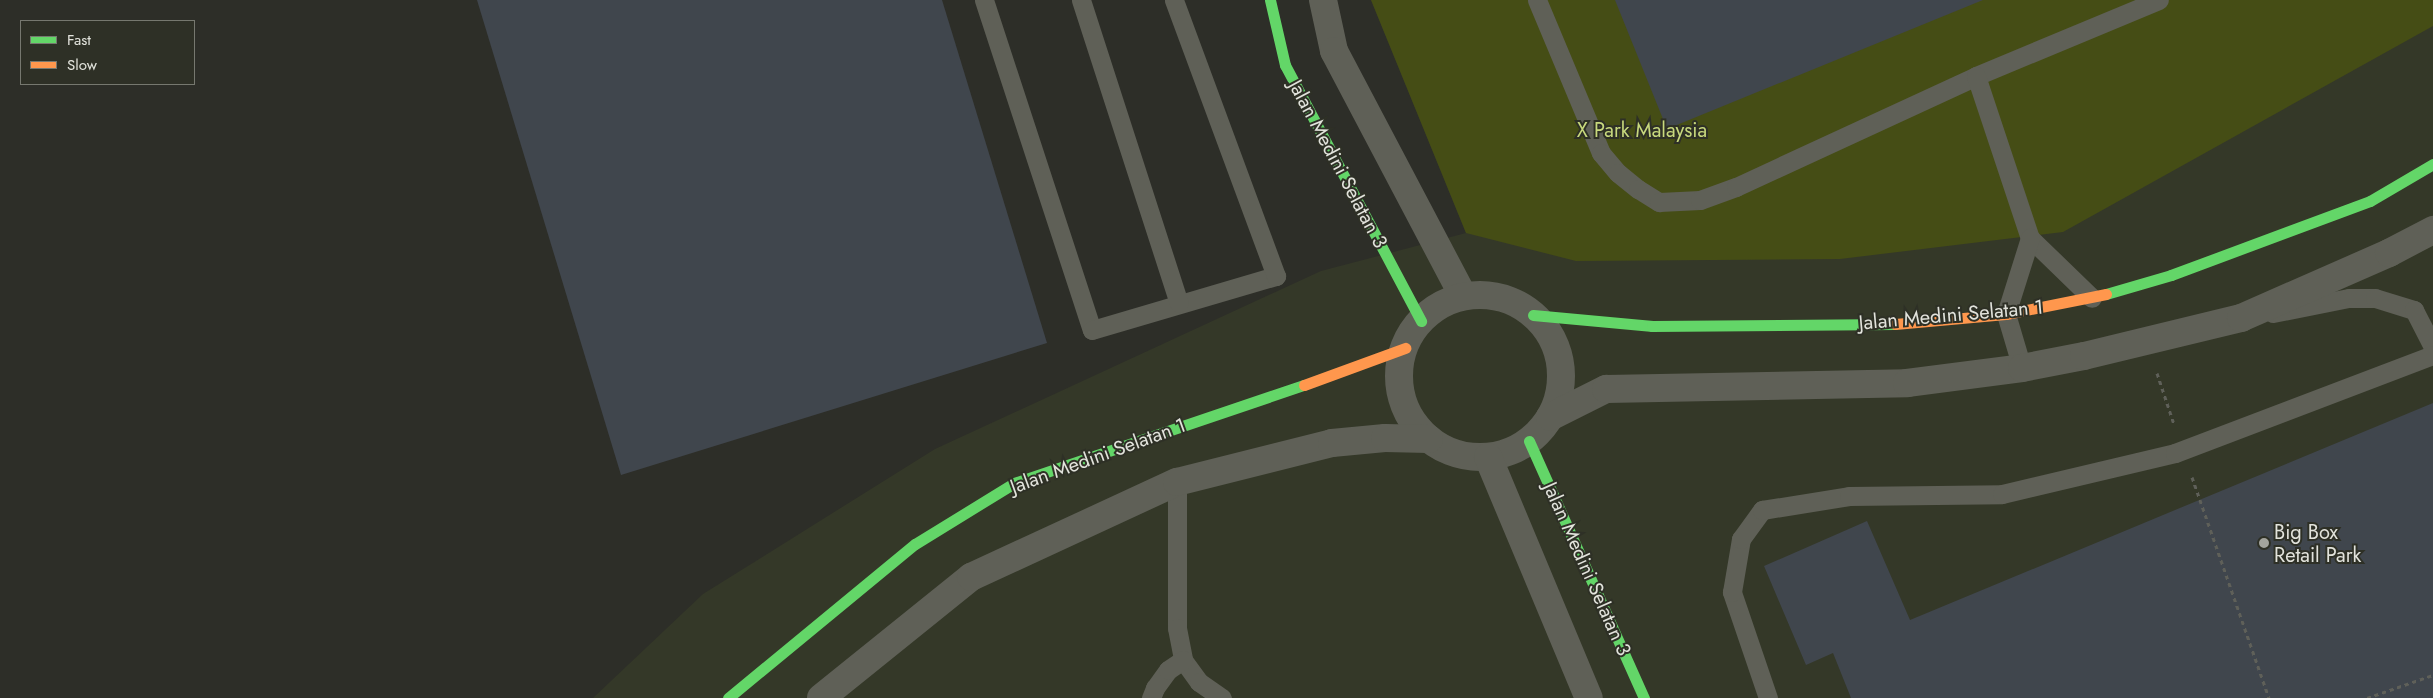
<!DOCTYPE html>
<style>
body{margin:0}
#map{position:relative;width:2433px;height:698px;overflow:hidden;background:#2d2e28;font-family:Jost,sans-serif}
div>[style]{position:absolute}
.built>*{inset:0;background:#343828}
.green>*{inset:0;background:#454d15}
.building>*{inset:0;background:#40464d}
.path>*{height:3px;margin-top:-1.5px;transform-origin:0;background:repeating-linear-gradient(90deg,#5f6059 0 4px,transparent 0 8px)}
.lane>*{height:19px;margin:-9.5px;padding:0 9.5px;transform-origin:9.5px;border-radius:9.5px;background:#5f6057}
.street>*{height:28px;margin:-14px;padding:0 14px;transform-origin:14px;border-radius:14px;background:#5f6057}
.street>.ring{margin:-14px;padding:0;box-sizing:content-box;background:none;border:28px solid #5f6057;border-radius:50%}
.fast>*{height:11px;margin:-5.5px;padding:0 5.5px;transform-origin:5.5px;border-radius:5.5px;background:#63d668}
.slow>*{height:11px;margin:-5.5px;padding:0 5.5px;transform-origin:5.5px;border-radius:5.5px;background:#ff974d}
.dots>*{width:14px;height:14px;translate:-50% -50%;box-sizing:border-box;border:2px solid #2e3026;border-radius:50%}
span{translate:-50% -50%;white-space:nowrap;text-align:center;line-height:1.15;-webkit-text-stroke:4px #2e3026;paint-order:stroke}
.park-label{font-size:20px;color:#c8d97d}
.street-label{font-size:20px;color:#e2e3dc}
.poi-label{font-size:20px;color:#e2e3dc}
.left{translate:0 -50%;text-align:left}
.legend{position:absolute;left:20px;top:20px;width:175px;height:65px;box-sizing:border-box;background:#2e3026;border:1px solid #76786f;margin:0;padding:6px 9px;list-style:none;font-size:15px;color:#e2e3dc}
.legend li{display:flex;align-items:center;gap:10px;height:25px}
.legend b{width:25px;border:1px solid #76786f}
</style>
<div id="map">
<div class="built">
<i style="clip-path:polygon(1371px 0,2433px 0,2433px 698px,593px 698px,703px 594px,935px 449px,1321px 271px,1466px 233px)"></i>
</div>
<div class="green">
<i style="clip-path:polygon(1371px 0,2433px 0,2433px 26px,2063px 232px,1840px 259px,1576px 261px,1466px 233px)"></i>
</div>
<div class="building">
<i style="clip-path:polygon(477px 0,942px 0,1047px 343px,621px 475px)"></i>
<i style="clip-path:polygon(1615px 0,1983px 0,1667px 129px)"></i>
<i style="clip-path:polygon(2433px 403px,2433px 698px,1851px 698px,1833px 653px,1806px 665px,1764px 566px,1867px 521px,1910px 620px)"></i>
</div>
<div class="path">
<i style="left:2157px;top:373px;width:54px;rotate:71.6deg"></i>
<i style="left:2192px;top:477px;width:234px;rotate:70.8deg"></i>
<i style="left:2367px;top:698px;width:70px;rotate:-19.2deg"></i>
</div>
<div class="lane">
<i style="left:984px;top:0;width:347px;rotate:71.9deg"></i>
<i style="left:1092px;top:330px;width:192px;rotate:-16.4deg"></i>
<i style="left:1276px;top:276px;width:294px;rotate:-110.3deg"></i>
<i style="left:1081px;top:0;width:318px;rotate:72.1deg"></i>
<i style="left:1537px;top:0;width:166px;rotate:67.3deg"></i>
<i style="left:1601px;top:153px;width:26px;rotate:50deg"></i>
<i style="left:1618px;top:173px;width:26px;rotate:39deg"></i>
<i style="left:1638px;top:189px;width:25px;rotate:32deg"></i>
<i style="left:1659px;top:202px;width:41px;rotate:-2.8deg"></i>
<i style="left:1700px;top:200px;width:38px;rotate:-20deg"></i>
<i style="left:1736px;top:187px;width:264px;rotate:-24.8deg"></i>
<i style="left:1976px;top:76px;width:198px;rotate:-22.6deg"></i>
<i style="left:1976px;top:76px;width:171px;rotate:71.6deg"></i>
<i style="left:2030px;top:238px;width:86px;rotate:44.1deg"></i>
<i style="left:2273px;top:313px;width:77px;rotate:-11.2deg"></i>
<i style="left:2349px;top:298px;width:26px"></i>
<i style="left:2375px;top:298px;width:41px;rotate:17.1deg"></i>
<i style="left:2414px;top:310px;width:42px;rotate:62.8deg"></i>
<i style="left:2022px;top:368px;width:56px;rotate:-106.5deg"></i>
<i style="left:2006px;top:314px;width:80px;rotate:-72.5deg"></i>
<i style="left:1177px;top:482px;width:146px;rotate:90deg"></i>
<i style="left:1177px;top:628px;width:33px;rotate:79deg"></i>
<i style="left:1183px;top:660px;width:27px;rotate:54deg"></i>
<i style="left:1199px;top:682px;width:28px;rotate:35deg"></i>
<i style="left:1151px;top:698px;width:11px;rotate:-68deg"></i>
<i style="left:1155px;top:688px;width:22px;rotate:-54deg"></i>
<i style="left:1168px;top:670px;width:18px;rotate:-34deg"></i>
<i style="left:1768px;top:698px;width:112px;rotate:-108.8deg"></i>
<i style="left:1732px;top:592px;width:54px;rotate:-80.4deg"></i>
<i style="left:1741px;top:539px;width:36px;rotate:-54deg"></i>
<i style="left:1762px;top:510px;width:88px;rotate:-9.1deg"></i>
<i style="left:1849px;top:496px;width:153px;rotate:-0.7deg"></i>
<i style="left:2002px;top:494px;width:178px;rotate:-13.3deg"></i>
<i style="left:2175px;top:453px;width:276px;rotate:-20.8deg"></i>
</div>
<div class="street">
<i style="left:1323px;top:0;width:52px;rotate:77.8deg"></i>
<i style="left:1334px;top:51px;width:277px;rotate:62.2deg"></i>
<i class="ring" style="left:1399px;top:295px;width:134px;height:134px"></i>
<i style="left:1550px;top:417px;width:63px;rotate:-26.6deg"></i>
<i style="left:1606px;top:389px;width:301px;rotate:-1.1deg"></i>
<i style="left:1907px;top:383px;width:116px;rotate:-7.4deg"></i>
<i style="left:2022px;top:368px;width:63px;rotate:-11deg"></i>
<i style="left:2084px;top:356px;width:162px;rotate:-13.6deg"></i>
<i style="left:2241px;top:318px;width:162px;rotate:-23.7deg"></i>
<i style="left:2389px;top:253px;width:50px;rotate:-27.6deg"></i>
<i style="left:1488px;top:457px;width:261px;rotate:67.3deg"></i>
<i style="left:821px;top:698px;width:193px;rotate:-38.9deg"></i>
<i style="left:971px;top:577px;width:227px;rotate:-24.8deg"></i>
<i style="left:1177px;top:482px;width:160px;rotate:-14.1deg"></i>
<i style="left:1332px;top:443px;width:53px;rotate:-5.4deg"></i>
<i style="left:1385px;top:438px;width:44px;rotate:1.3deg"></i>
</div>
<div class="fast">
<i style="left:1270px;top:0;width:67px;rotate:77deg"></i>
<i style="left:1285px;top:65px;width:290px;rotate:62deg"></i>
<i style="left:2106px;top:294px;width:68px;rotate:-16.3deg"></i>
<i style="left:2171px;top:275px;width:212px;rotate:-20.4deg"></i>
<i style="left:2370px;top:201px;width:73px;rotate:-30.4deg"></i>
<i style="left:1533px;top:315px;width:120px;rotate:5.3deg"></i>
<i style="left:1652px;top:326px;width:243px;rotate:-0.5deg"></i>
<i style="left:1529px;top:441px;width:282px;rotate:65.9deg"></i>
<i style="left:728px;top:698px;width:242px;rotate:-39.5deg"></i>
<i style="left:915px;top:544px;width:116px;rotate:-31.6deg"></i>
<i style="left:1014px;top:483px;width:306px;rotate:-18.7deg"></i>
</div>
<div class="slow">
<i style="left:1895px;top:324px;width:111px;rotate:-5.1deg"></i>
<i style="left:2006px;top:314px;width:102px;rotate:-11.3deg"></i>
<i style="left:1304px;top:385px;width:108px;rotate:-20.1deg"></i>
</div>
<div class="dots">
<i style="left:2264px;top:543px;background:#a3a49d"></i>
</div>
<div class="park-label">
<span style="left:1642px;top:130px">X Park Malaysia</span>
</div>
<div class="street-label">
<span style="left:1338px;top:164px;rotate:62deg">Jalan Medini Selatan 3</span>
<span style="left:1951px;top:315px;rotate:-5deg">Jalan Medini Selatan 1</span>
<span style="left:1098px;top:456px;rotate:-20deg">Jalan Medini Selatan 1</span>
<span style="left:1587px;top:569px;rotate:66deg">Jalan Medini Selatan 3</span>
</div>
<div class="poi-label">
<span class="left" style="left:2274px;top:544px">Big Box<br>Retail Park</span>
</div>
<ul class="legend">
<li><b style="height:6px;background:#63d668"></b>Fast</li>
<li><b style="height:6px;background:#ff974d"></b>Slow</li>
</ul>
</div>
